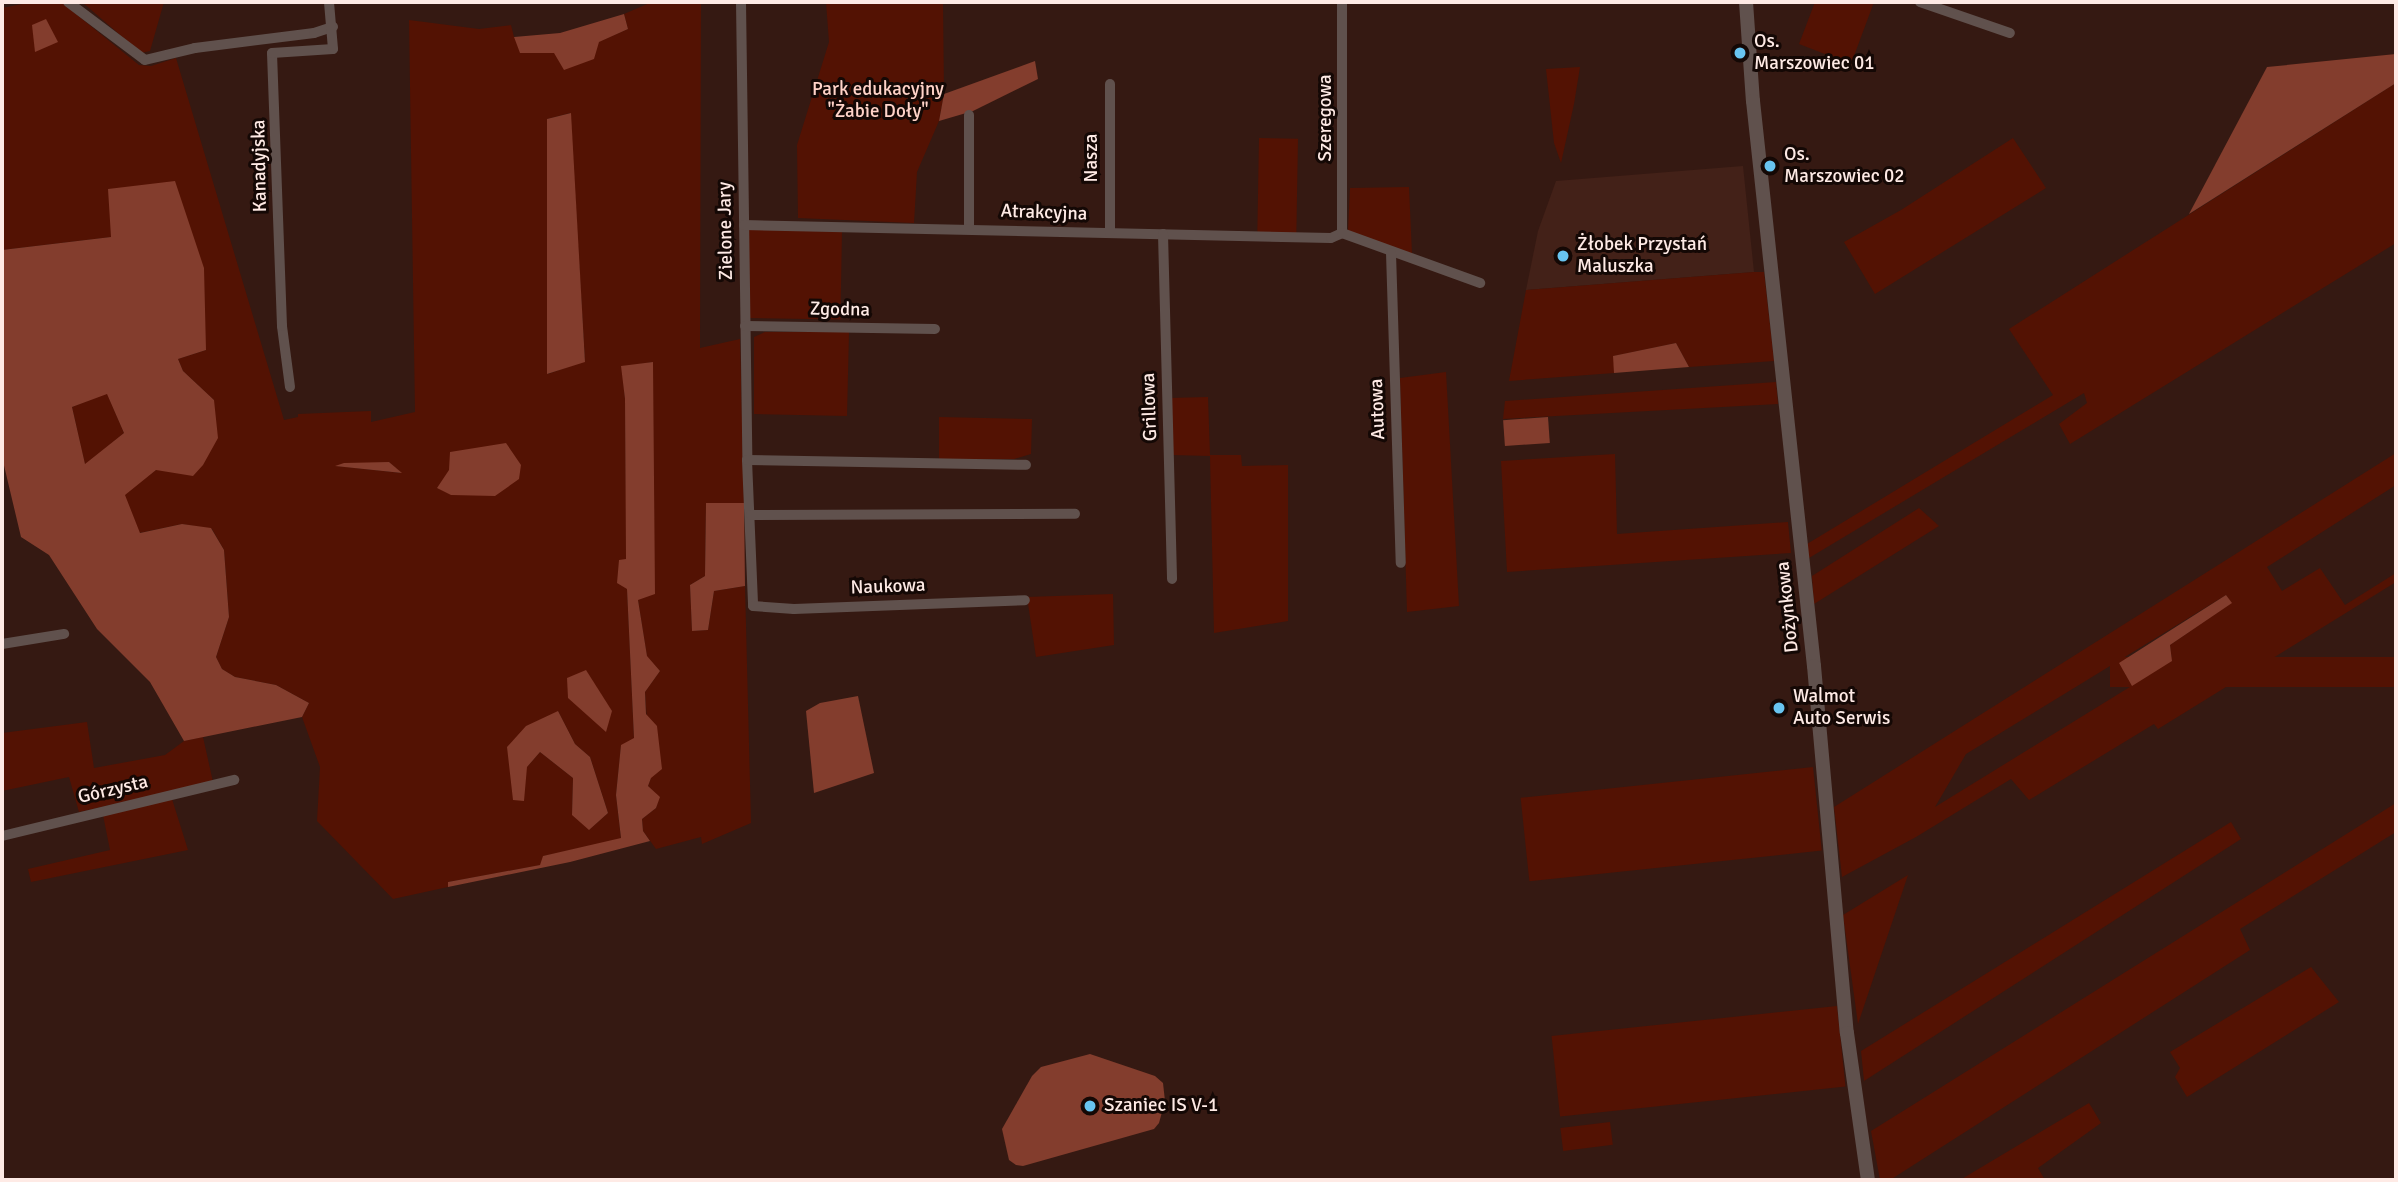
<!DOCTYPE html>
<meta charset="utf-8">
<style>
body{margin:0}
#map{position:relative;width:2398px;height:1182px;overflow:hidden;background:#351912;font-family:Signika,sans-serif}
div>[style]{position:absolute}
.built>*{inset:0;background:#432118}
.green>*{inset:0;background:#531203;transform-origin:0 0}
.forest>*{inset:0;background:#833d2d;transform-origin:0 0}
.minor>*{height:10px;margin:-5px;padding:0 5px;transform-origin:5px;border-radius:5px;background:#60514d}
.tertiary>*{height:14px;margin:-7px;padding:0 7px;transform-origin:7px;border-radius:7px;background:#60514d}
.dots>*{width:19px;height:19px;translate:-50% -50%;box-sizing:border-box;border:4px solid #140805;border-radius:50%}
span{translate:-50% -50%;white-space:nowrap;text-align:center;line-height:1.15;-webkit-text-stroke:6px #140805;paint-order:stroke}
.poi-label{font-size:19px;color:#feeae5}
.left{translate:0 -50%;text-align:left}
.park-label{font-size:19px;color:#ffd3c8}
.street-label{font-size:19px;color:#feeae5}
.frame{position:absolute;inset:0;border:4px solid #feeae5;pointer-events:none}
</style>
<div id="map">
<div class="built">
<i style="clip-path:polygon(1743px 166px,1754px 272px,1526px 290px,1538px 231px,1556px 181px)"></i>
</div>
<div class="green">
<i style="clip-path:polygon(evenodd,32px 2px,61px 2px,139px 65px,151px 66px,176px 58px,284px 420px,298px 417px,298px 414px,371px 411px,371px 422px,415px 412px,409px 20px,479px 29px,511px 25px,514px 37px,598px 42px,628px 29px,624px 14px,652px 2px,701px 2px,700px 348px,740px 339px,744px 503px,706px 503px,705px 576px,690px 585px,692px 631px,708px 630px,714px 591px,745px 586px,751px 823px,702px 844px,701px 837px,656px 849px,643px 831px,642px 819px,656px 808px,659px 797px,648px 786px,651px 778px,645px 692px,660px 671px,647px 657px,638px 600px,653px 362px,622px 367px,625px 399px,627px 588px,634px 739px,621px 746px,616px 795px,621px 839px,544px 856px,541px 865px,448px 882px,448px 887px,393px 899px,317px 821px,320px 767px,302px 717px,309px 703px,276px 685px,235px 677px,222px 669px,216px 657px,229px 617px,224px 550px,212px 529px,182px 524px,139px 533px,124px 494px,156px 470px,214px 400px,183px 371px,178px 359px,206px 350px,111px 237px,2px 250px,2px 8px,32px 2px,570px 113px,585px 361px,548px 374px,547px 119px,570px 113px,32px 2px,389px 462px,401px 473px,337px 466px,389px 462px,32px 2px,558px 711px,575px 744px,590px 757px,608px 813px,590px 829px,572px 814px,573px 778px,540px 752px,527px 767px,558px 711px)"></i>
<i style="clip-path:polygon(82px 2px,164px 2px,150px 51px,141px 53px)"></i>
<i style="clip-path:polygon(826px 2px,943px 2px,944px 94px,939px 121px,917px 172px,914px 223px,798px 218px,797px 145px,829px 42px)"></i>
<i style="clip-path:polygon(1815px 2px,1874px 2px,1851px 64px,1799px 44px)"></i>
<i style="clip-path:polygon(1580px 67px,1574px 104px,1561px 163px,1554px 143px,1546px 69px)"></i>
<i style="clip-path:polygon(2396px 83px,2396px 243px,2070px 444px,2059px 424px,2087px 403px,2084px 393px,1809px 558px,1807px 544px,2053px 395px,2009px 329px)"></i>
<i style="left:1259px;top:138px;width:39px;height:95px;rotate:1deg"></i>
<i style="clip-path:polygon(2013px 138px,2046px 188px,1875px 294px,1844px 242px,1901px 210px)"></i>
<i style="clip-path:polygon(1409px 187px,1412px 254px,1348px 231px,1350px 188px)"></i>
<i style="left:749px;top:229px;width:93px;height:89px;rotate:1deg"></i>
<i style="clip-path:polygon(1754px 272px,1764px 272px,1774px 361px,1689px 367px,1676px 343px,1614px 356px,1614px 373px,1509px 381px,1526px 290px)"></i>
<i style="clip-path:polygon(765px 332px,849px 332px,847px 416px,754px 414px,754px 337px)"></i>
<i style="clip-path:polygon(1446px 372px,1459px 606px,1407px 612px,1400px 378px)"></i>
<i style="clip-path:polygon(1776px 382px,1778px 404px,1503px 419px,1505px 401px)"></i>
<i style="clip-path:polygon(107px 393px,124px 433px,85px 465px,72px 407px)"></i>
<i style="clip-path:polygon(1208px 397px,1210px 455px,1241px 455px,1242px 466px,1288px 465px,1288px 621px,1214px 633px,1210px 456px,1171px 455px,1169px 398px)"></i>
<i style="clip-path:polygon(939px 417px,1032px 419px,1031px 454px,1014px 459px,939px 459px)"></i>
<i style="clip-path:polygon(evenodd,2396px 453px,2396px 485px,2267px 567px,2282px 591px,2320px 568px,2345px 605px,2396px 573px,2396px 582px,2158px 729px,2154px 724px,2029px 800px,2011px 779px,1916px 837px,1842px 877px,1834px 807px,2396px 453px,2226px 595px,2231px 603px,2170px 645px,2172px 661px,1935px 807px,1966px 754px,2226px 595px)"></i>
<i style="clip-path:polygon(1615px 454px,1617px 534px,1788px 522px,1791px 553px,1507px 572px,1501px 461px)"></i>
<i style="clip-path:polygon(1919px 508px,1939px 526px,1814px 604px,1812px 576px)"></i>
<i style="clip-path:polygon(1113px 594px,1114px 645px,1036px 657px,1027px 597px)"></i>
<i style="left:2396px;top:657px;width:30px;height:286px;rotate:90deg"></i>
<i style="clip-path:polygon(87px 722px,94px 768px,165px 755px,184px 741px,203px 737px,213px 782px,79px 812px,69px 777px,2px 791px,2px 733px)"></i>
<i style="left:1813px;top:767px;width:84px;height:294px;rotate:84deg"></i>
<i style="clip-path:polygon(172px 799px,188px 850px,31px 882px,28px 869px,110px 850px,103px 815px)"></i>
<i style="clip-path:polygon(2396px 803px,2396px 832px,2240px 929px,2250px 950px,1890px 1180px,1880px 1180px,1871px 1131px)"></i>
<i style="clip-path:polygon(2231px 822px,2241px 839px,1864px 1081px,1861px 1051px)"></i>
<i style="clip-path:polygon(1908px 875px,1858px 1024px,1843px 915px)"></i>
<i style="clip-path:polygon(2311px 967px,2339px 1002px,2187px 1097px,2175px 1077px,2180px 1068px,2170px 1052px)"></i>
<i style="left:1837px;top:1006px;width:81px;height:287px;rotate:84deg"></i>
<i style="clip-path:polygon(2089px 1103px,2101px 1123px,2038px 1168px,2045px 1180px,1960px 1180px)"></i>
<i style="left:1610px;top:1122px;width:23px;height:50px;rotate:83deg"></i>
</div>
<div class="forest">
<i style="clip-path:polygon(624px 14px,628px 29px,599px 42px,594px 59px,564px 70px,554px 53px,520px 53px,514px 37px,560px 33px)"></i>
<i style="clip-path:polygon(46px 19px,58px 42px,35px 52px,32px 25px)"></i>
<i style="clip-path:polygon(2396px 54px,2396px 83px,2189px 214px,2267px 67px)"></i>
<i style="clip-path:polygon(1035px 61px,1038px 79px,973px 111px,939px 121px,944px 94px)"></i>
<i style="clip-path:polygon(571px 113px,585px 362px,547px 374px,547px 119px)"></i>
<i style="clip-path:polygon(evenodd,175px 181px,204px 268px,206px 350px,178px 359px,183px 371px,214px 400px,218px 438px,203px 465px,193px 476px,156px 470px,125px 495px,140px 533px,182px 524px,211px 528px,224px 550px,229px 617px,216px 657px,222px 669px,235px 677px,276px 685px,309px 703px,302px 717px,184px 741px,150px 682px,97px 629px,49px 555px,21px 537px,2px 457px,2px 250px,111px 237px,108px 189px,175px 181px,107px 394px,124px 433px,85px 464px,72px 407px,107px 394px)"></i>
<i style="clip-path:polygon(1676px 343px,1689px 367px,1614px 373px,1613px 356px)"></i>
<i style="clip-path:polygon(653px 362px,655px 594px,638px 600px,647px 656px,660px 671px,645px 692px,646px 714px,657px 726px,662px 769px,651px 778px,648px 786px,660px 797px,656px 808px,642px 819px,643px 831px,650px 841px,570px 862px,448px 887px,448px 882px,540px 865px,543px 856px,621px 838px,616px 795px,621px 745px,634px 738px,627px 589px,617px 583px,619px 560px,626px 559px,625px 399px,621px 366px)"></i>
<i style="left:1548px;top:417px;width:26px;height:45px;rotate:86deg"></i>
<i style="clip-path:polygon(506px 443px,521px 465px,519px 479px,495px 496px,451px 495px,437px 488px,449px 470px,450px 452px)"></i>
<i style="clip-path:polygon(389px 462px,402px 473px,335px 466px,344px 463px)"></i>
<i style="clip-path:polygon(706px 503px,744px 503px,745px 586px,714px 591px,708px 630px,692px 631px,690px 585px,705px 576px)"></i>
<i style="clip-path:polygon(2226px 595px,2232px 603px,2170px 645px,2172px 661px,2132px 686px,2119px 663px)"></i>
<i style="clip-path:polygon(586px 670px,612px 711px,606px 732px,568px 698px,567px 678px)"></i>
<i style="clip-path:polygon(858px 696px,874px 773px,814px 793px,806px 711px,820px 703px)"></i>
<i style="clip-path:polygon(558px 711px,575px 744px,590px 757px,608px 813px,589px 830px,572px 815px,573px 778px,540px 752px,527px 767px,524px 801px,513px 800px,507px 747px,526px 726px)"></i>
<i style="clip-path:polygon(1090px 1054px,1155px 1076px,1163px 1083px,1165px 1101px,1159px 1123px,1154px 1129px,1023px 1166px,1016px 1165px,1009px 1160px,1002px 1129px,1032px 1076px,1041px 1067px)"></i>
</div>
<div class="minor">
<i style="left:68px;top:2px;width:96px;rotate:37deg"></i>
<i style="left:145px;top:60px;width:51px;rotate:-13.5deg"></i>
<i style="left:195px;top:48px;width:120px;rotate:-7.2deg"></i>
<i style="left:314px;top:33px;width:20px;rotate:-18deg"></i>
<i style="left:741px;top:2px;width:458px;rotate:89.2deg"></i>
<i style="left:747px;top:460px;width:146px;rotate:87.6deg"></i>
<i style="left:753px;top:606px;width:41px;rotate:4.2deg"></i>
<i style="left:794px;top:609px;width:231px;rotate:-2.2deg"></i>
<i style="left:1920px;top:2px;width:95px;rotate:19deg"></i>
<i style="left:969px;top:115px;width:114px;rotate:90deg"></i>
<i style="left:744px;top:225px;width:587px;rotate:1.27deg"></i>
<i style="left:1331px;top:238px;width:12px;rotate:-24deg"></i>
<i style="left:1110px;top:233px;width:149px;rotate:-90deg"></i>
<i style="left:1342px;top:233px;width:231px;rotate:-90deg"></i>
<i style="left:1342px;top:233px;width:147px;rotate:19.9deg"></i>
<i style="left:1163px;top:234px;width:345px;rotate:88.5deg"></i>
<i style="left:1391px;top:253px;width:310px;rotate:88.2deg"></i>
<i style="left:745px;top:326px;width:190px;rotate:0.9deg"></i>
<i style="left:290px;top:387px;width:62px;rotate:-97.5deg"></i>
<i style="left:282px;top:326px;width:273px;rotate:-92.1deg"></i>
<i style="left:272px;top:53px;width:61px;rotate:-3.8deg"></i>
<i style="left:333px;top:49px;width:47px;rotate:-94.9deg"></i>
<i style="left:747px;top:460px;width:279px;rotate:1deg"></i>
<i style="left:751px;top:515px;width:324px;rotate:-0.2deg"></i>
<i style="left:2px;top:644px;width:63px;rotate:-9.2deg"></i>
<i style="left:2px;top:836px;width:239px;rotate:-13.6deg"></i>
</div>
<div class="tertiary">
<i style="left:1746px;top:2px;width:99px;rotate:86deg"></i>
<i style="left:1753px;top:101px;width:568px;rotate:83.84deg"></i>
<i style="left:1814px;top:666px;width:368px;rotate:84.9deg"></i>
<i style="left:1847px;top:1033px;width:148px;rotate:81.9deg"></i>
</div>
<div class="dots">
<i style="left:1740px;top:53px;background:#68c4f0"></i>
<i style="left:1770px;top:166px;background:#68c4f0"></i>
<i style="left:1563px;top:256px;background:#68c4f0"></i>
<i style="left:1779px;top:708px;background:#68c4f0"></i>
<i style="left:1090px;top:1106px;background:#68c4f0"></i>
</div>
<div class="poi-label">
<span class="left" style="left:1754px;top:53px">Os.<br>Marszowiec 01</span>
<span class="left" style="left:1784px;top:166px">Os.<br>Marszowiec 02</span>
<span class="left" style="left:1577px;top:256px">Żłobek Przystań<br>Maluszka</span>
<span class="left" style="left:1793px;top:708px">Walmot<br>Auto Serwis</span>
<span class="left" style="left:1104px;top:1106px">Szaniec IS V-1</span>
</div>
<div class="park-label">
<span style="left:878px;top:101px">Park edukacyjny<br>"Żabie Doły"</span>
</div>
<div class="street-label">
<span style="left:1326px;top:118px;rotate:-90deg">Szeregowa</span>
<span style="left:1092px;top:158px;rotate:-90deg">Nasza</span>
<span style="left:260px;top:166px;rotate:-91deg">Kanadyjska</span>
<span style="left:1044px;top:213px;rotate:2deg">Atrakcyjna</span>
<span style="left:726px;top:231px;rotate:-91deg">Zielone Jary</span>
<span style="left:840px;top:310px;rotate:1deg">Zgodna</span>
<span style="left:1150px;top:407px;rotate:-92deg">Grillowa</span>
<span style="left:1378px;top:409px;rotate:-92deg">Autowa</span>
<span style="left:888px;top:587px;rotate:-2deg">Naukowa</span>
<span style="left:1788px;top:607px;rotate:-96deg">Dożynkowa</span>
<span style="left:113px;top:790px;rotate:-13deg">Górzysta</span>
</div>
<div class="frame"></div>
</div>
